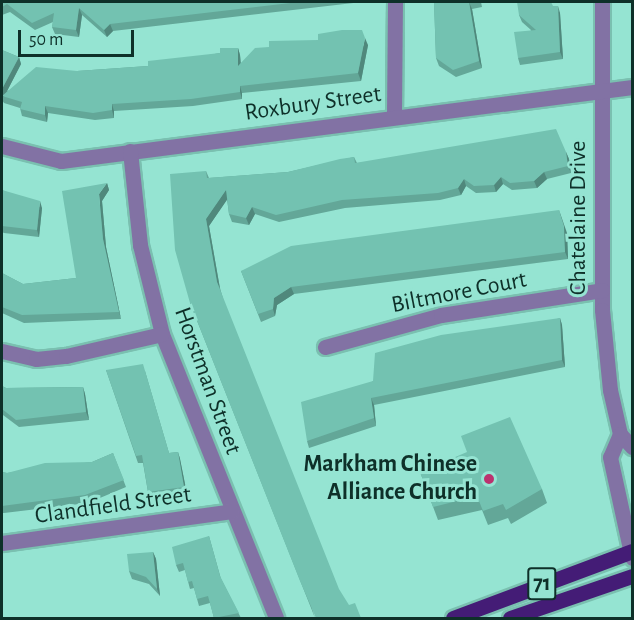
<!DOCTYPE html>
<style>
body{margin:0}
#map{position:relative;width:634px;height:620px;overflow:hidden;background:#95e4d2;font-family:"Alegreya Sans",sans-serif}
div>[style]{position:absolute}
.roads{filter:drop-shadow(2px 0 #7ac0b0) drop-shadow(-2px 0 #7ac0b0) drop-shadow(0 2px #7ac0b0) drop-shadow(0 -2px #7ac0b0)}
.minor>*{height:15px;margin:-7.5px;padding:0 7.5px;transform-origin:7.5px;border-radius:7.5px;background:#8272a4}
.major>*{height:15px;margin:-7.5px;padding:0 7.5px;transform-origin:7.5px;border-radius:7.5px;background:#441c76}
.wall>*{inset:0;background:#63a798}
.shaded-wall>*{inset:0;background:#50887c}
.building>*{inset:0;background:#73c2b1}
.dots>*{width:16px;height:16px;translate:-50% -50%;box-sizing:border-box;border:3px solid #95e4d2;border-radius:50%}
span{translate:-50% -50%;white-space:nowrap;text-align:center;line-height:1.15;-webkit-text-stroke:6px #95e4d2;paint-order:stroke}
.shield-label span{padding:2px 4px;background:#95e4d2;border:2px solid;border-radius:4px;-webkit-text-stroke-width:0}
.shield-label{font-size:22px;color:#0e3029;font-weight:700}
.street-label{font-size:24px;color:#0e3029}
.poi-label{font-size:24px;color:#0e3029;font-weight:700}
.right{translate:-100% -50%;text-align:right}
.frame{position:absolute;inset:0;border:3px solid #0e3029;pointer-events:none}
.scale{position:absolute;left:18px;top:30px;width:116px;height:27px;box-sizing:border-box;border:3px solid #0e3029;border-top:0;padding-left:8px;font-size:18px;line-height:21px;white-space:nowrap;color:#0e3029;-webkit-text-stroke:4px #95e4d2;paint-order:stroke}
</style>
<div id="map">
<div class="roads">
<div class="minor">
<i style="left:602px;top:2px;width:308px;rotate:90deg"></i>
<i style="left:602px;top:310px;width:80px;rotate:84.3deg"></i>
<i style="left:610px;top:390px;width:45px;rotate:77.2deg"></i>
<i style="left:620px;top:434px;width:18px;rotate:47deg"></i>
<i style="left:394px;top:115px;width:113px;rotate:-89.5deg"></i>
<i style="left:2px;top:146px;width:61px;rotate:14.3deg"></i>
<i style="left:61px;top:161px;width:576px;rotate:-7.38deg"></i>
<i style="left:130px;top:151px;width:95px;rotate:83.9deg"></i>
<i style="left:140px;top:245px;width:92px;rotate:76.1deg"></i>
<i style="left:162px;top:334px;width:306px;rotate:68.1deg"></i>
<i style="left:325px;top:347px;width:120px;rotate:-15.4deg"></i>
<i style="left:441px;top:315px;width:163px;rotate:-8.8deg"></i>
<i style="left:2px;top:351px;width:35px;rotate:13deg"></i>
<i style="left:36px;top:359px;width:30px;rotate:-6deg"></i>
<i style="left:66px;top:356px;width:98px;rotate:-12.9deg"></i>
<i style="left:620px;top:434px;width:25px;rotate:113deg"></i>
<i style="left:610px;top:457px;width:103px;rotate:77.7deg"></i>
<i style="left:2px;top:543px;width:232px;rotate:-7.9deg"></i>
</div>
<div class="major">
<i style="left:453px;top:618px;width:191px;rotate:-20.5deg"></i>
<i style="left:510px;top:618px;width:129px;rotate:-19deg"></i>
</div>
</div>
<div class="wall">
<i style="clip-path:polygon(2px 2px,362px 2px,113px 31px,107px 37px,82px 15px,79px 37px,55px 34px,52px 27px,53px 22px,35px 30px,10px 12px,2px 15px)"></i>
<i style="clip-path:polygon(434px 2px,481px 2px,482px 7px,472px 9px,482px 68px,456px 77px,439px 66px,436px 58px)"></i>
<i style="clip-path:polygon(553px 6px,560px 13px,563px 59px,520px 65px,518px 58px,531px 30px,522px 22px,519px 15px)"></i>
<i style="clip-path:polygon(368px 45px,361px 81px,242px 93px,242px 99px,193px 106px,114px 111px,114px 118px,95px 120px,48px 113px,47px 122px,22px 116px,20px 108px,4px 103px,2px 100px,2px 101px,2px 50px,19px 57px,21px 64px,7px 91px,77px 71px,148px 66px,220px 53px,238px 48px,240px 55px,241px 63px)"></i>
<i style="clip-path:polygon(566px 152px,569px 159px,571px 173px,547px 179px,537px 188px,512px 190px,503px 184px,496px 192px,476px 193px,466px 186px,461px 195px,440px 200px,345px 208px,279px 222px,255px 214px,249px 225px,232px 222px,229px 214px,227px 199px,209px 226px,220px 288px,315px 618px,190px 303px,206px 171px,209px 178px,288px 172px,354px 157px,357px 163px)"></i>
<i style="clip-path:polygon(107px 183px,109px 190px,102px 201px,106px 247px,121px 319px,24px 323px,2px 313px,2px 273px,23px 284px,76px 278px)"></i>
<i style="clip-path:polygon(2px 190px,42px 208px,39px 237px,4px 233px,2px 232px)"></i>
<i style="clip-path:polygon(567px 233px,568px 259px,294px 294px,277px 305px,275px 316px,261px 322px,241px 271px)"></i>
<i style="clip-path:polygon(560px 318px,562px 325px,565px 367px,374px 405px,376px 426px,309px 448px,307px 441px,373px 381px)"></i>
<i style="clip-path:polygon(106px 370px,145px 371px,169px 453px,178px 452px,180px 459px,187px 494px,150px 499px,148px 492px,143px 463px,138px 463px)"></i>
<i style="clip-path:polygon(2px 386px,6px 388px,83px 387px,85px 394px,89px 420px,19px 427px,3px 415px,2px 418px)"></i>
<i style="clip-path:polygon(113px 453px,126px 487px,88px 503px,4px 513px,2px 513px,2px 472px,7px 473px,92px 462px)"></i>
<i style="clip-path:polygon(420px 472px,542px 489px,547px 503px,511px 524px,508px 518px,488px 525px,482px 510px,438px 520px)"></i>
<i style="clip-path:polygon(209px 536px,221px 579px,241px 618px,214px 618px,210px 603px,199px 606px,194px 588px,190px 589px,185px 570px,179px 572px,176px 565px)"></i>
<i style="clip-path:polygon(153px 552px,156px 559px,160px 596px,149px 584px,132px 579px,129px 571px)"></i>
</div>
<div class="shaded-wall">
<i style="clip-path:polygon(469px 2px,472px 9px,482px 68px,479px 61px)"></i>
<i style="clip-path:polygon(558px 6px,560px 13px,563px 59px,560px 52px)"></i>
<i style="clip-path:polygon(79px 8px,82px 15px,79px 37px,76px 30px)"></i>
<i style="clip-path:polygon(110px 24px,113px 31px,107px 37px,104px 30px)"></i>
<i style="clip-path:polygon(365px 38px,368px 45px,361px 81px,358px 73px)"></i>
<i style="clip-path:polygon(238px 48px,240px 55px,241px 73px,238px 66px)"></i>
<i style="clip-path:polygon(19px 57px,21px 64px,4px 97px,2px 96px,2px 89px)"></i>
<i style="clip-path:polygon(240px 86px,242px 93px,242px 99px,240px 92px)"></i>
<i style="clip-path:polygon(112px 104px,114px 111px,114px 118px,112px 110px)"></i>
<i style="clip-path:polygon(45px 106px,48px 113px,47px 122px,45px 115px)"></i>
<i style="clip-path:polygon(566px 152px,569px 159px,571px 173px,568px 166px)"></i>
<i style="clip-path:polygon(544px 172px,547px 179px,537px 188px,534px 181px)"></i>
<i style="clip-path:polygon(501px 177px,503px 184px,496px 192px,494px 185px)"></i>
<i style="clip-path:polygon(464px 179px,466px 186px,461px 195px,458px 188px)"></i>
<i style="clip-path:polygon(107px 183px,109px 190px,102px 201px,106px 247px,121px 319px,119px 312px,103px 239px,99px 194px)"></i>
<i style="clip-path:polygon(226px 190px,229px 197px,209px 226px,220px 289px,217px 282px,206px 219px)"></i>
<i style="clip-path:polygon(40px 201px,42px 208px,39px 237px,37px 230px)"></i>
<i style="clip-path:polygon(252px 207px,255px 214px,249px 225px,246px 218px)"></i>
<i style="clip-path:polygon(559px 210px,567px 233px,568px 259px,565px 252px)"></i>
<i style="clip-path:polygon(291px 287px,294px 294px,277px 305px,275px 316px,273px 309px,274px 298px)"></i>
<i style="clip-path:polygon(560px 318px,562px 325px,565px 367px,562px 360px)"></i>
<i style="clip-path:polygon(83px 387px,85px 394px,89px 420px,86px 412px)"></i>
<i style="clip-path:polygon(371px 398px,374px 405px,376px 426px,374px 418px)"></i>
<i style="clip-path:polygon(178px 452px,180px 459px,187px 494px,184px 487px)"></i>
<i style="clip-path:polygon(153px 552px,156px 559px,160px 596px,157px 589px)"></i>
</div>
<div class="building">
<i style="clip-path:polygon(2px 2px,299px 2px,110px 24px,104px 30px,79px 8px,76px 30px,52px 27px,54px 13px,32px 23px,7px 4px,2px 7px)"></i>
<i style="clip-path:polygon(434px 2px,469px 2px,479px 61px,453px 70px,436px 58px)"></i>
<i style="clip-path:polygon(517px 2px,551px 2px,553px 6px,558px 6px,560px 52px,518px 58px,514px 32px,536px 30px,519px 15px)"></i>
<i style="clip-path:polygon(342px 30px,362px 30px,365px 38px,358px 73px,240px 86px,240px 92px,191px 99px,112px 104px,112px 110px,93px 113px,45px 106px,45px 115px,20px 109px,22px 102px,2px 96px,36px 67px,77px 71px,148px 66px,148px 61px,220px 53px,220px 48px,238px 48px,238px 66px,255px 48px,269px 47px,269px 41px,318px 40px,318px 34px)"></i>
<i style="clip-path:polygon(2px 50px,19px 57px,2px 89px)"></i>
<i style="clip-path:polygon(556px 129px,566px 152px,568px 166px,544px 172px,534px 181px,510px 183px,501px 177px,494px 185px,474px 186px,464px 179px,458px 188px,438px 193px,342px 200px,276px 215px,252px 207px,246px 218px,229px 214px,226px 190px,206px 219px,217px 282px,339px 589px,349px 605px,355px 603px,361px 618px,316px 618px,300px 581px,190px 303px,175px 250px,170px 174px,206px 171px,207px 178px,288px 172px,340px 159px,354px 157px,355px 163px)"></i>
<i style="clip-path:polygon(107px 183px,99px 194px,103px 239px,119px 312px,22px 315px,2px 307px,2px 273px,23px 284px,76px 278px,62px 191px)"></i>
<i style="clip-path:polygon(2px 190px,40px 201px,37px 230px,2px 226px)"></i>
<i style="clip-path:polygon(559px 210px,564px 226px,565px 252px,291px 287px,274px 298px,273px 309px,258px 314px,241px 271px,291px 246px)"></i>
<i style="clip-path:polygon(560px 318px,562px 360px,371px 398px,374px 418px,307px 441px,301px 402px,373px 381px,375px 353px,441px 335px)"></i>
<i style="clip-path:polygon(143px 364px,169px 453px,178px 452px,184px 487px,148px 492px,142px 455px,136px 456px,106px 370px)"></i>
<i style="clip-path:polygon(2px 386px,6px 388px,83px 387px,86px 412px,16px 420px,2px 409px)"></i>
<i style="clip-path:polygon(510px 417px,542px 489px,506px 510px,503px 504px,483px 511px,477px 496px,433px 507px,420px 472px,467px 452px,461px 436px)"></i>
<i style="clip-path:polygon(113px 453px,124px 480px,85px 495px,2px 506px,2px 472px,7px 473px,45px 463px,92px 462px)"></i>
<i style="clip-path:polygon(209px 536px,220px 576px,239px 613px,214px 618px,208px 596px,197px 599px,192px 581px,188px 582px,183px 563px,176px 565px,172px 547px)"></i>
<i style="clip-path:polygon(153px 552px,157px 589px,146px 577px,129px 571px,127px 554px)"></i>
</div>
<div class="dots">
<i style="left:489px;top:479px;background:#bb326f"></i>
</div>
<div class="shield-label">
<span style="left:542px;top:584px">71</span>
</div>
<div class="street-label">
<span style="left:313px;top:104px;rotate:-8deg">Roxbury Street</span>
<span style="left:579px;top:218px;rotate:-90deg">Chatelaine Drive</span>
<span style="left:459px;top:293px;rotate:-11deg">Biltmore Court</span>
<span style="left:207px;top:381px;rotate:70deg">Horstman Street</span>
<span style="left:113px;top:506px;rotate:-8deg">Clandfield Street</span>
</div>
<div class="poi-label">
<span class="right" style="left:477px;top:479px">Markham Chinese<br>Alliance Church</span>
</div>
<div class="frame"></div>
<div class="scale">50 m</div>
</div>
